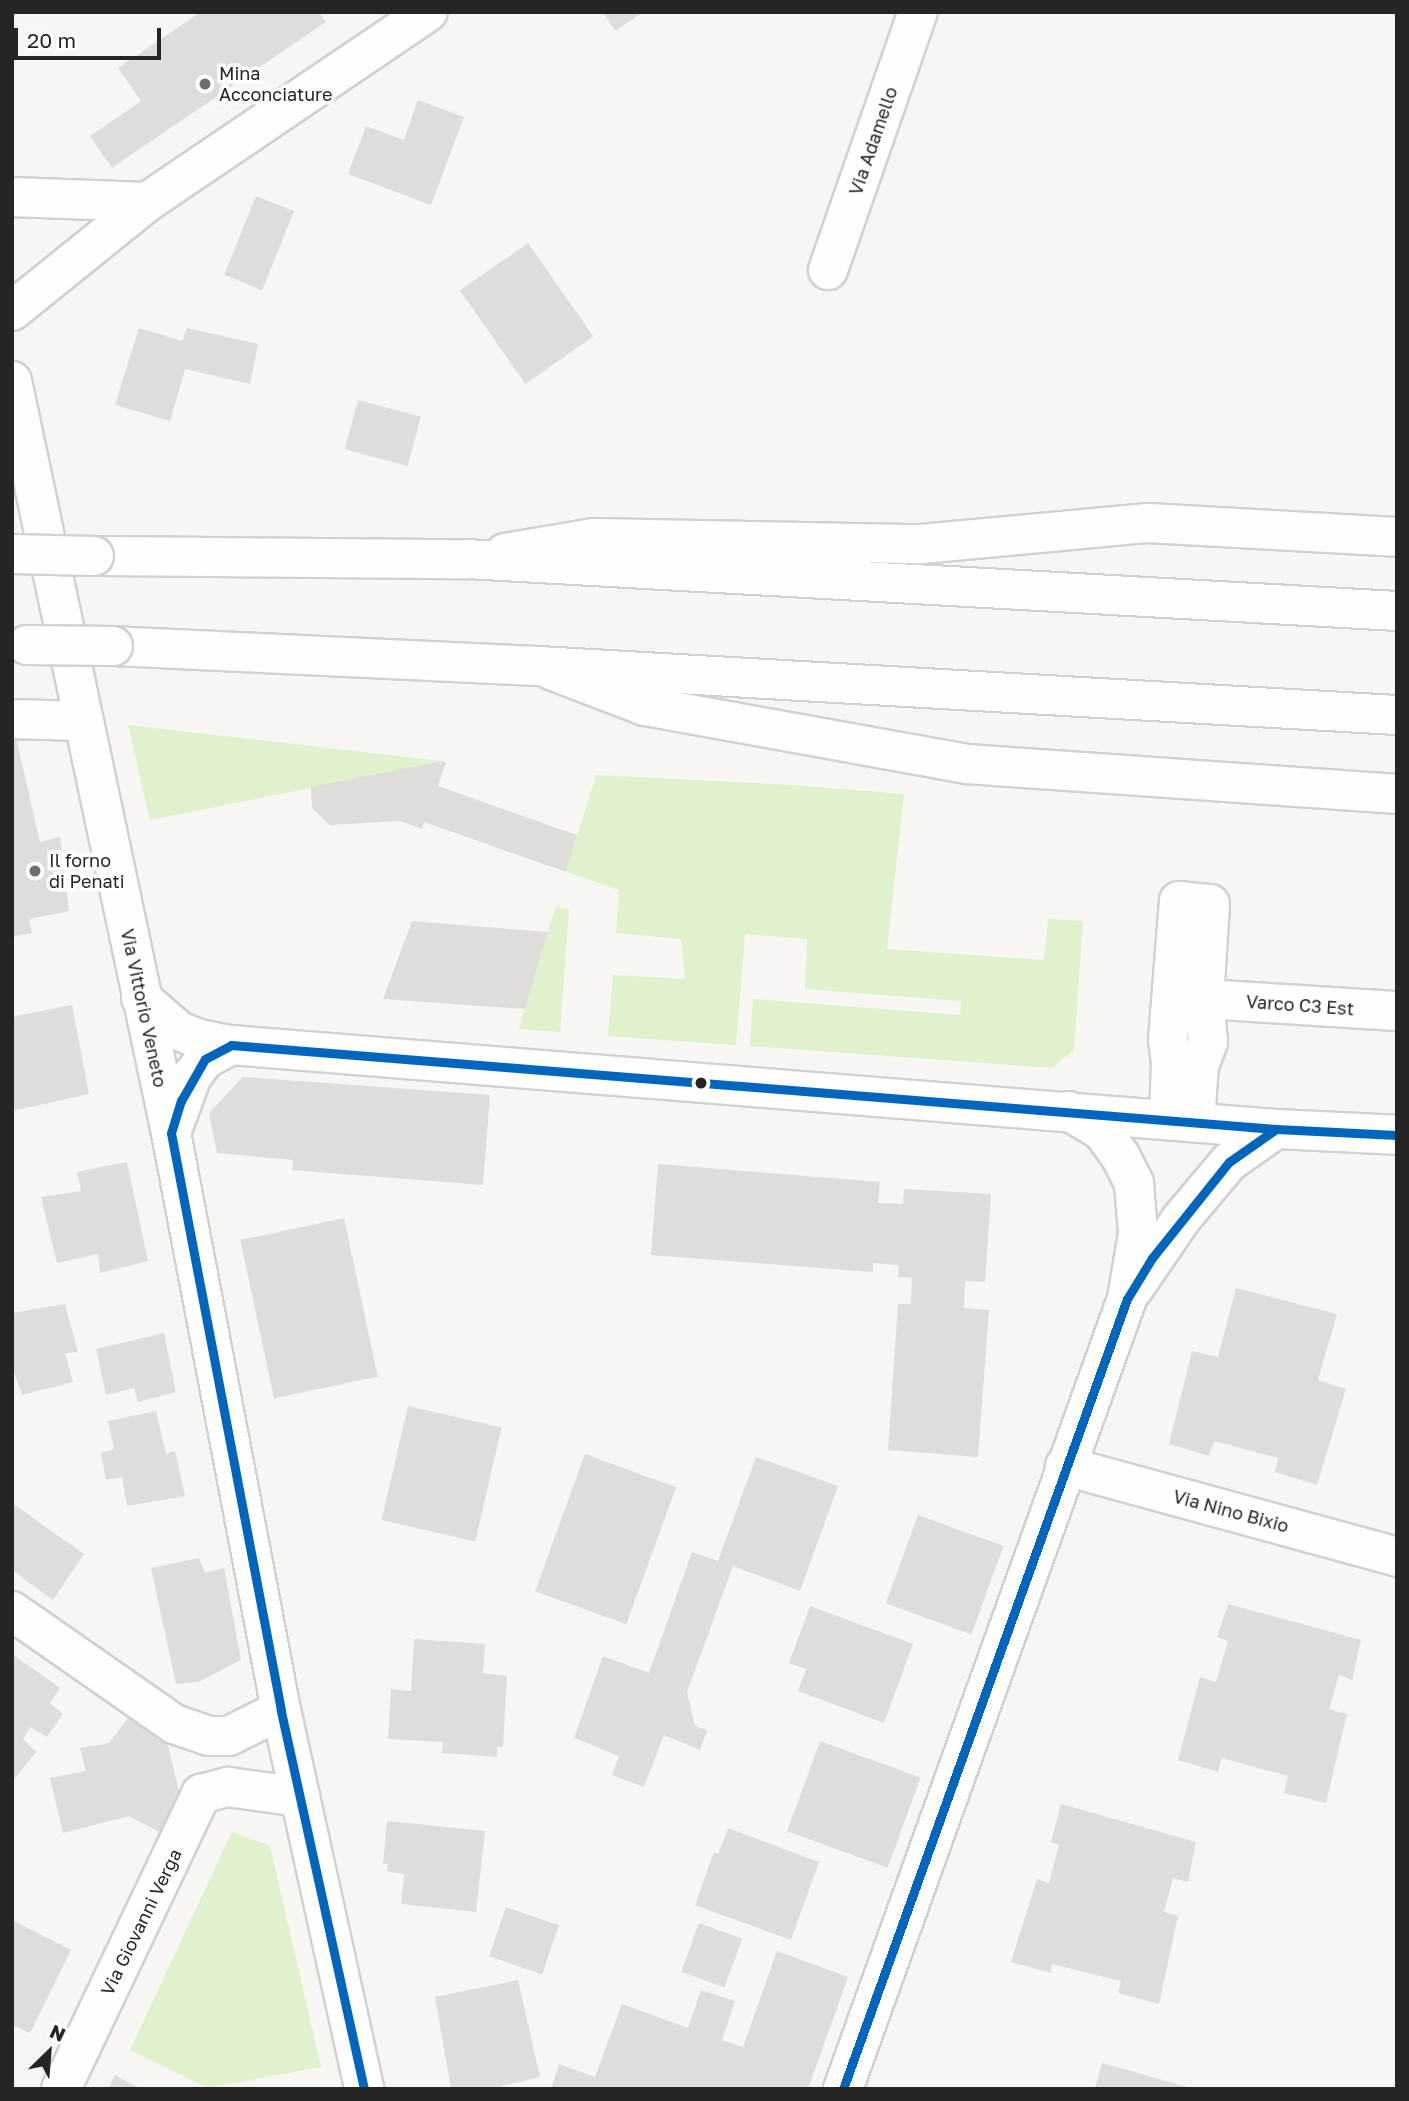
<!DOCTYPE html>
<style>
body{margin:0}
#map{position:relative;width:1409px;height:2101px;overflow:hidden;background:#f7f6f2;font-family:"Golos Text",sans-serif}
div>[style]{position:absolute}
.green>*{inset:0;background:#dff1cd}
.building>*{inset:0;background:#deddda;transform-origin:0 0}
.roads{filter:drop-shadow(2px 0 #d1d1ce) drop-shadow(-2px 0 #d1d1ce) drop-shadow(0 2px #d1d1ce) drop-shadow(0 -2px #d1d1ce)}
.minor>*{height:38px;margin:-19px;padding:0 19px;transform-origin:19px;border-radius:19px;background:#fefefd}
.highway>*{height:38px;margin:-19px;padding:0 19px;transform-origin:19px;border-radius:19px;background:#fefefd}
.bridges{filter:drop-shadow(2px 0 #d1d1ce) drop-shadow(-2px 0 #d1d1ce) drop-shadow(0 2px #d1d1ce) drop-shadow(0 -2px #d1d1ce)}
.highway-bridge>*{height:38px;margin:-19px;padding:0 19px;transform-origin:19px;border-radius:19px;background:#fefefd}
.bus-1>*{height:9px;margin:-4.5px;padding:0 4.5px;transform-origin:4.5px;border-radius:4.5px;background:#0065bd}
.dots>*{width:19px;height:19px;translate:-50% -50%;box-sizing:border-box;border:4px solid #fff;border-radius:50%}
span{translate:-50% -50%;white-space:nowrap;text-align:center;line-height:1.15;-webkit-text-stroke:7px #fff;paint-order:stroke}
.poi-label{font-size:18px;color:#262523}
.left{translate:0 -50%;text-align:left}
.street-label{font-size:18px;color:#262523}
.frame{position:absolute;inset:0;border:14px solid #262523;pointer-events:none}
.north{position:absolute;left:14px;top:2017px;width:70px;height:70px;-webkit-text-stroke:5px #fff;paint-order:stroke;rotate:25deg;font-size:19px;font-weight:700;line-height:28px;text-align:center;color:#262523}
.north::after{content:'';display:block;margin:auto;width:24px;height:32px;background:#262523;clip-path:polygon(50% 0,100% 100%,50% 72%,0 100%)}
.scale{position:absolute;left:14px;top:28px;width:147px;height:32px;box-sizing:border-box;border:4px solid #262523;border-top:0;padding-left:9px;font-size:21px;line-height:24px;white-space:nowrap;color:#262523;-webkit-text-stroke:5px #fff;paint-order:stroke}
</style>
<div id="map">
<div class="green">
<i style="clip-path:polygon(128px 725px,442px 761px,150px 820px)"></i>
<i style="clip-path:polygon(596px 775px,793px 785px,904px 794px,887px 949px,1044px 960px,1048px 919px,1083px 921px,1074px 1050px,1052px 1068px,750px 1046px,753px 999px,960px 1015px,961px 1001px,805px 989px,807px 939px,745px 934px,736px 1045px,608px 1036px,613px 975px,685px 979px,681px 939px,616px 933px,619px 890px,566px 872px)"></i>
<i style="clip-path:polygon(556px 906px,569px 910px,560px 1032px,519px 1029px)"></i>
<i style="clip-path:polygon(232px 1832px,270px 1846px,321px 2067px,207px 2088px,130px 2050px)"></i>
</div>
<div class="building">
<i style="clip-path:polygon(201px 12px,319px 12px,326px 22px,112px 168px,90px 136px,141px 101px,118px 68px)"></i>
<i style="clip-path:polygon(603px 12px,643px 12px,615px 31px)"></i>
<i style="clip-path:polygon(418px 100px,464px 117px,431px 205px,348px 174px,366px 126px,404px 140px)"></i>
<i style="left:256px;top:196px;width:41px;height:85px;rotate:22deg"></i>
<i style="left:528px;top:243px;width:114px;height:83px;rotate:55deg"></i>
<i style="clip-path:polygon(139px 328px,182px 341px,187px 328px,258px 344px,250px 384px,185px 369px,170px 421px,115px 405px)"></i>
<i style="left:358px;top:400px;width:65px;height:51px;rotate:15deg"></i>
<i style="clip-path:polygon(12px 733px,15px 733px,40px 842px,60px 837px,69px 911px,29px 919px,32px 933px,12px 937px)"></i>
<i style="clip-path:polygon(442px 761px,446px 762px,438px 786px,577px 835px,566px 872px,424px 822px,422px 829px,400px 821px,330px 825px,312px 808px,311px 787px)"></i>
<i style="clip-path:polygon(412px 921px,548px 932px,525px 1009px,383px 999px)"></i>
<i style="clip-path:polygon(72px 1005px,89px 1094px,12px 1111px,12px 1017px)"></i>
<i style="clip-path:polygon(243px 1077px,490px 1095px,483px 1185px,292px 1170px,293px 1160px,217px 1153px,209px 1113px)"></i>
<i style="clip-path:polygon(127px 1162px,148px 1261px,100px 1273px,98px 1254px,57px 1263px,41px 1197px,81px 1191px,77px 1172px)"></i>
<i style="clip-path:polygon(658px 1164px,880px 1182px,878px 1203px,903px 1204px,904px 1189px,991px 1194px,985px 1282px,965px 1281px,964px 1308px,989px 1310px,978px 1457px,888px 1450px,898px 1304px,911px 1304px,912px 1278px,898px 1277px,899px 1265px,873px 1263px,873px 1272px,651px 1255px)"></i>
<i style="left:344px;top:1218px;width:162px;height:106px;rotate:78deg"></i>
<i style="clip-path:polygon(1236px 1288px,1337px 1314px,1318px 1380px,1346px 1389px,1317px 1485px,1275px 1472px,1278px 1458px,1214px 1441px,1209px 1456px,1169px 1444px,1192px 1351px,1218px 1357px)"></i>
<i style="clip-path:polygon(65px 1304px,78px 1352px,65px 1353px,73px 1382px,22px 1395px,12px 1367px,12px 1313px)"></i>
<i style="clip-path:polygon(164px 1333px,176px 1392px,138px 1402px,134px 1388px,106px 1395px,96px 1349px)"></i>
<i style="left:408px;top:1406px;width:96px;height:117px;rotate:13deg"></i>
<i style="clip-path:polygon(156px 1411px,166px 1454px,175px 1451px,185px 1496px,127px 1506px,122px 1477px,106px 1480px,101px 1453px,114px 1449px,108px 1421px)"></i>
<i style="left:585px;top:1454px;width:97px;height:146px;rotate:20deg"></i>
<i style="clip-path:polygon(756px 1457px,838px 1486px,800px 1591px,733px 1566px,687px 1692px,695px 1726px,707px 1730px,700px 1750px,664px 1735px,644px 1787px,612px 1775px,619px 1756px,574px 1738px,603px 1656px,649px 1673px,692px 1552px,718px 1561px)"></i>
<i style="clip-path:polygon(12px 1503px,84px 1554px,53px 1600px,12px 1570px)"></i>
<i style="left:918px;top:1515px;width:91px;height:94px;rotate:20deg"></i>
<i style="clip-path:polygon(199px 1558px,205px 1573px,224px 1568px,241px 1660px,199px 1682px,176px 1684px,151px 1568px)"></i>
<i style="clip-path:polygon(1228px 1604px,1361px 1640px,1352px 1680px,1339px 1675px,1329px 1709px,1347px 1714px,1326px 1803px,1284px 1793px,1288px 1776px,1222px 1758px,1218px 1772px,1178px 1760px,1200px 1677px,1216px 1682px,1228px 1641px,1217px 1637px)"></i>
<i style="clip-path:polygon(810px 1606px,913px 1644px,884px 1723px,798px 1691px,806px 1669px,789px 1663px)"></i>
<i style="clip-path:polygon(414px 1639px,485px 1644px,483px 1673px,507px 1676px,503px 1747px,497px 1747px,497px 1757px,442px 1753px,443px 1742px,388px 1739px,391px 1689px,411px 1691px)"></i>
<i style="clip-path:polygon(12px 1654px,60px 1688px,50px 1703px,63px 1714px,47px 1737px,30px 1727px,23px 1739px,36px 1752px,12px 1782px)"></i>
<i style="clip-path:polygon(133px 1711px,166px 1737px,180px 1796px,161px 1833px,129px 1816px,63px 1833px,50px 1778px,86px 1771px,80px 1748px,109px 1743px)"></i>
<i style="left:820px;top:1741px;width:107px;height:96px;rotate:20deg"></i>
<i style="clip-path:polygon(1061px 1804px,1196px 1842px,1188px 1882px,1173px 1878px,1164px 1912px,1178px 1916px,1159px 2004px,1118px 1993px,1121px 1981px,1052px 1964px,1051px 1973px,1011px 1962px,1037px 1879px,1049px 1883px,1059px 1845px,1051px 1842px)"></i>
<i style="clip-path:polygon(387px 1821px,485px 1831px,476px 1912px,401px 1904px,404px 1874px,387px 1871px,388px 1864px,383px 1864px)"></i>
<i style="clip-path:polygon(728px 1828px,819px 1862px,791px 1940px,695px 1905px,714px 1852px,718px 1854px)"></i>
<i style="left:506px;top:1907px;width:56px;height:52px;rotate:19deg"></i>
<i style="clip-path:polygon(12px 1920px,71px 1950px,30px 2033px,12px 2025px)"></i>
<i style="left:699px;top:1923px;width:46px;height:52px;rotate:20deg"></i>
<i style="clip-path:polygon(777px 1951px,848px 1977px,808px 2089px,551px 2089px,559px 2064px,595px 2077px,622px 2004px,688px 2028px,701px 1990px,735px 2001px,722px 2040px,743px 2047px)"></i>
<i style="clip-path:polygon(518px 1980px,540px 2077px,491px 2089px,451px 2089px,435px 1997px)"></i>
<i style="clip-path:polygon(1102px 2063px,1191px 2088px,1191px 2089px,1095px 2089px)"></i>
<i style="clip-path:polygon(115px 2075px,141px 2089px,108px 2089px)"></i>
</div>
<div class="roads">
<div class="minor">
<i style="left:12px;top:197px;width:135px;rotate:2.1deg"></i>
<i style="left:828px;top:270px;width:273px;rotate:-70.8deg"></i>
<i style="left:12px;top:311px;width:174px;rotate:-38.9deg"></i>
<i style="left:147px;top:202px;width:339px;rotate:-34.1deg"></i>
<i style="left:12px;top:381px;width:769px;rotate:78.06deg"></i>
<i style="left:171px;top:1133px;width:587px;rotate:79.21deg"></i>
<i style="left:281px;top:1710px;width:388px;rotate:77.6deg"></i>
<i style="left:505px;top:553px;width:90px;rotate:-9.6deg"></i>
<i style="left:594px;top:538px;width:327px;rotate:1.1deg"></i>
<i style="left:921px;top:544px;width:228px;rotate:-5.3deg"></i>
<i style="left:1148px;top:523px;width:249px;rotate:3.2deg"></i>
<i style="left:551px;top:670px;width:101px;rotate:21deg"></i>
<i style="left:645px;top:706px;width:328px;rotate:10.2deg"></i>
<i style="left:968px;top:764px;width:430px;rotate:4deg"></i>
<i style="left:12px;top:719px;width:71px;rotate:1.6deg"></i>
<i style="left:141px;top:998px;width:50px;rotate:41deg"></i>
<i style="left:179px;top:1031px;width:22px;rotate:22deg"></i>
<i style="left:199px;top:1039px;width:33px;rotate:11deg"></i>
<i style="left:231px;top:1045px;width:1048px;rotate:4.6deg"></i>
<i style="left:1276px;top:1129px;width:121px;rotate:2.8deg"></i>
<i style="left:1204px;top:999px;width:193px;rotate:3.6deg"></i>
<i style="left:1169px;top:1119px;width:56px;rotate:-88deg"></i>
<i style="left:1171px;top:1063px;width:23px;rotate:-97deg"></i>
<i style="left:1168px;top:1040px;width:139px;rotate:-85.5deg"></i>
<i style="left:1179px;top:901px;width:31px;rotate:6deg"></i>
<i style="left:1210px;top:904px;width:95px;rotate:93.6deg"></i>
<i style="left:1204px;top:999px;width:43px;rotate:84.7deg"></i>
<i style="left:1208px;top:1042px;width:25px;rotate:111deg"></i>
<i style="left:1199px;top:1065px;width:56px;rotate:94.1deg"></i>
<i style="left:171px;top:1133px;width:61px;rotate:-69.8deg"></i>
<i style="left:192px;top:1076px;width:21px;rotate:-53deg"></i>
<i style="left:205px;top:1059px;width:30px;rotate:-28deg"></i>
<i style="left:1134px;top:1288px;width:83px;rotate:-55.7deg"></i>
<i style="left:1181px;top:1219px;width:75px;rotate:-49.9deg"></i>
<i style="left:1229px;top:1162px;width:57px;rotate:-35.1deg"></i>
<i style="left:1065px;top:1466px;width:344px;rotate:15.3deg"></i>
<i style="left:12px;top:1611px;width:198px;rotate:34.9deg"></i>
<i style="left:174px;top:1724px;width:37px;rotate:19deg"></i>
<i style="left:209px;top:1736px;width:20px"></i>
<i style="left:229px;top:1736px;width:58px;rotate:-26.6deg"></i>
<i style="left:61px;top:2089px;width:327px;rotate:-64.6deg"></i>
<i style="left:201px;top:1794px;width:28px;rotate:-15deg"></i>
<i style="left:228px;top:1787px;width:73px;rotate:7.9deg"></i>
<i style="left:843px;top:2089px;width:839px;rotate:-70.23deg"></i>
<i style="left:1127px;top:1299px;width:67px;rotate:-80.5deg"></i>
<i style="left:1138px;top:1233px;width:50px;rotate:-94.6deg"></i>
<i style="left:1134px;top:1183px;width:29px;rotate:-117deg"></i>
<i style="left:1121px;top:1157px;width:32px;rotate:-126deg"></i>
<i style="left:1102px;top:1131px;width:39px;rotate:-149deg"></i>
</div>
<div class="highway">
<i style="left:94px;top:556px;width:373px;rotate:0.5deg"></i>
<i style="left:467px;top:559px;width:931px;rotate:3.2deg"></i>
<i style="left:113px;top:646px;width:426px;rotate:2.7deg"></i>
<i style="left:539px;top:666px;width:859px;rotate:3.27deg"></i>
</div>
</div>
<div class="bridges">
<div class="highway-bridge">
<i style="left:12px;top:554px;width:82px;rotate:1.4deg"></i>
<i style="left:27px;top:645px;width:86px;rotate:0.7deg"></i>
</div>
</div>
<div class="bus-1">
<i style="left:364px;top:2089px;width:388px;rotate:-102.4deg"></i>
<i style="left:281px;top:1710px;width:587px;rotate:-100.79deg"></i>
<i style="left:171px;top:1133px;width:34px;rotate:-73deg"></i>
<i style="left:181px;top:1101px;width:48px;rotate:-60.3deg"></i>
<i style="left:205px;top:1059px;width:30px;rotate:-28deg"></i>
<i style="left:231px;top:1045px;width:1048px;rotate:4.6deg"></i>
<i style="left:1276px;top:1129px;width:121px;rotate:2.8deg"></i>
<i style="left:843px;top:2089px;width:839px;rotate:-70.23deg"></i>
<i style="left:1127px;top:1299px;width:48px;rotate:-58.6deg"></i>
<i style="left:1152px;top:1258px;width:123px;rotate:-51.3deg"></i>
<i style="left:1229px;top:1162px;width:57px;rotate:-35.1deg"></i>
</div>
<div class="dots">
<i style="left:205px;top:84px;background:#6f6e6b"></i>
<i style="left:35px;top:871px;background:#6f6e6b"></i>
<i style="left:701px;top:1083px;background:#262523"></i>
</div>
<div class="poi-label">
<span class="left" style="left:219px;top:84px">Mina<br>Acconciature</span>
<span class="left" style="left:49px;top:871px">Il forno<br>di Penati</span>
</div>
<div class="street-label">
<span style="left:873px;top:141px;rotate:-71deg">Via Adamello</span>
<span style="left:1300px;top:1005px;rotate:4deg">Varco C3 Est</span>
<span style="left:144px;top:1008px;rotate:78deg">Via Vittorio Veneto</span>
<span style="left:1231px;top:1511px;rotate:15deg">Via Nino Bixio</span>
<span style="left:141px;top:1922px;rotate:-64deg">Via Giovanni Verga</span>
</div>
<div class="frame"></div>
<div class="north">N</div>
<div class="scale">20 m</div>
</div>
